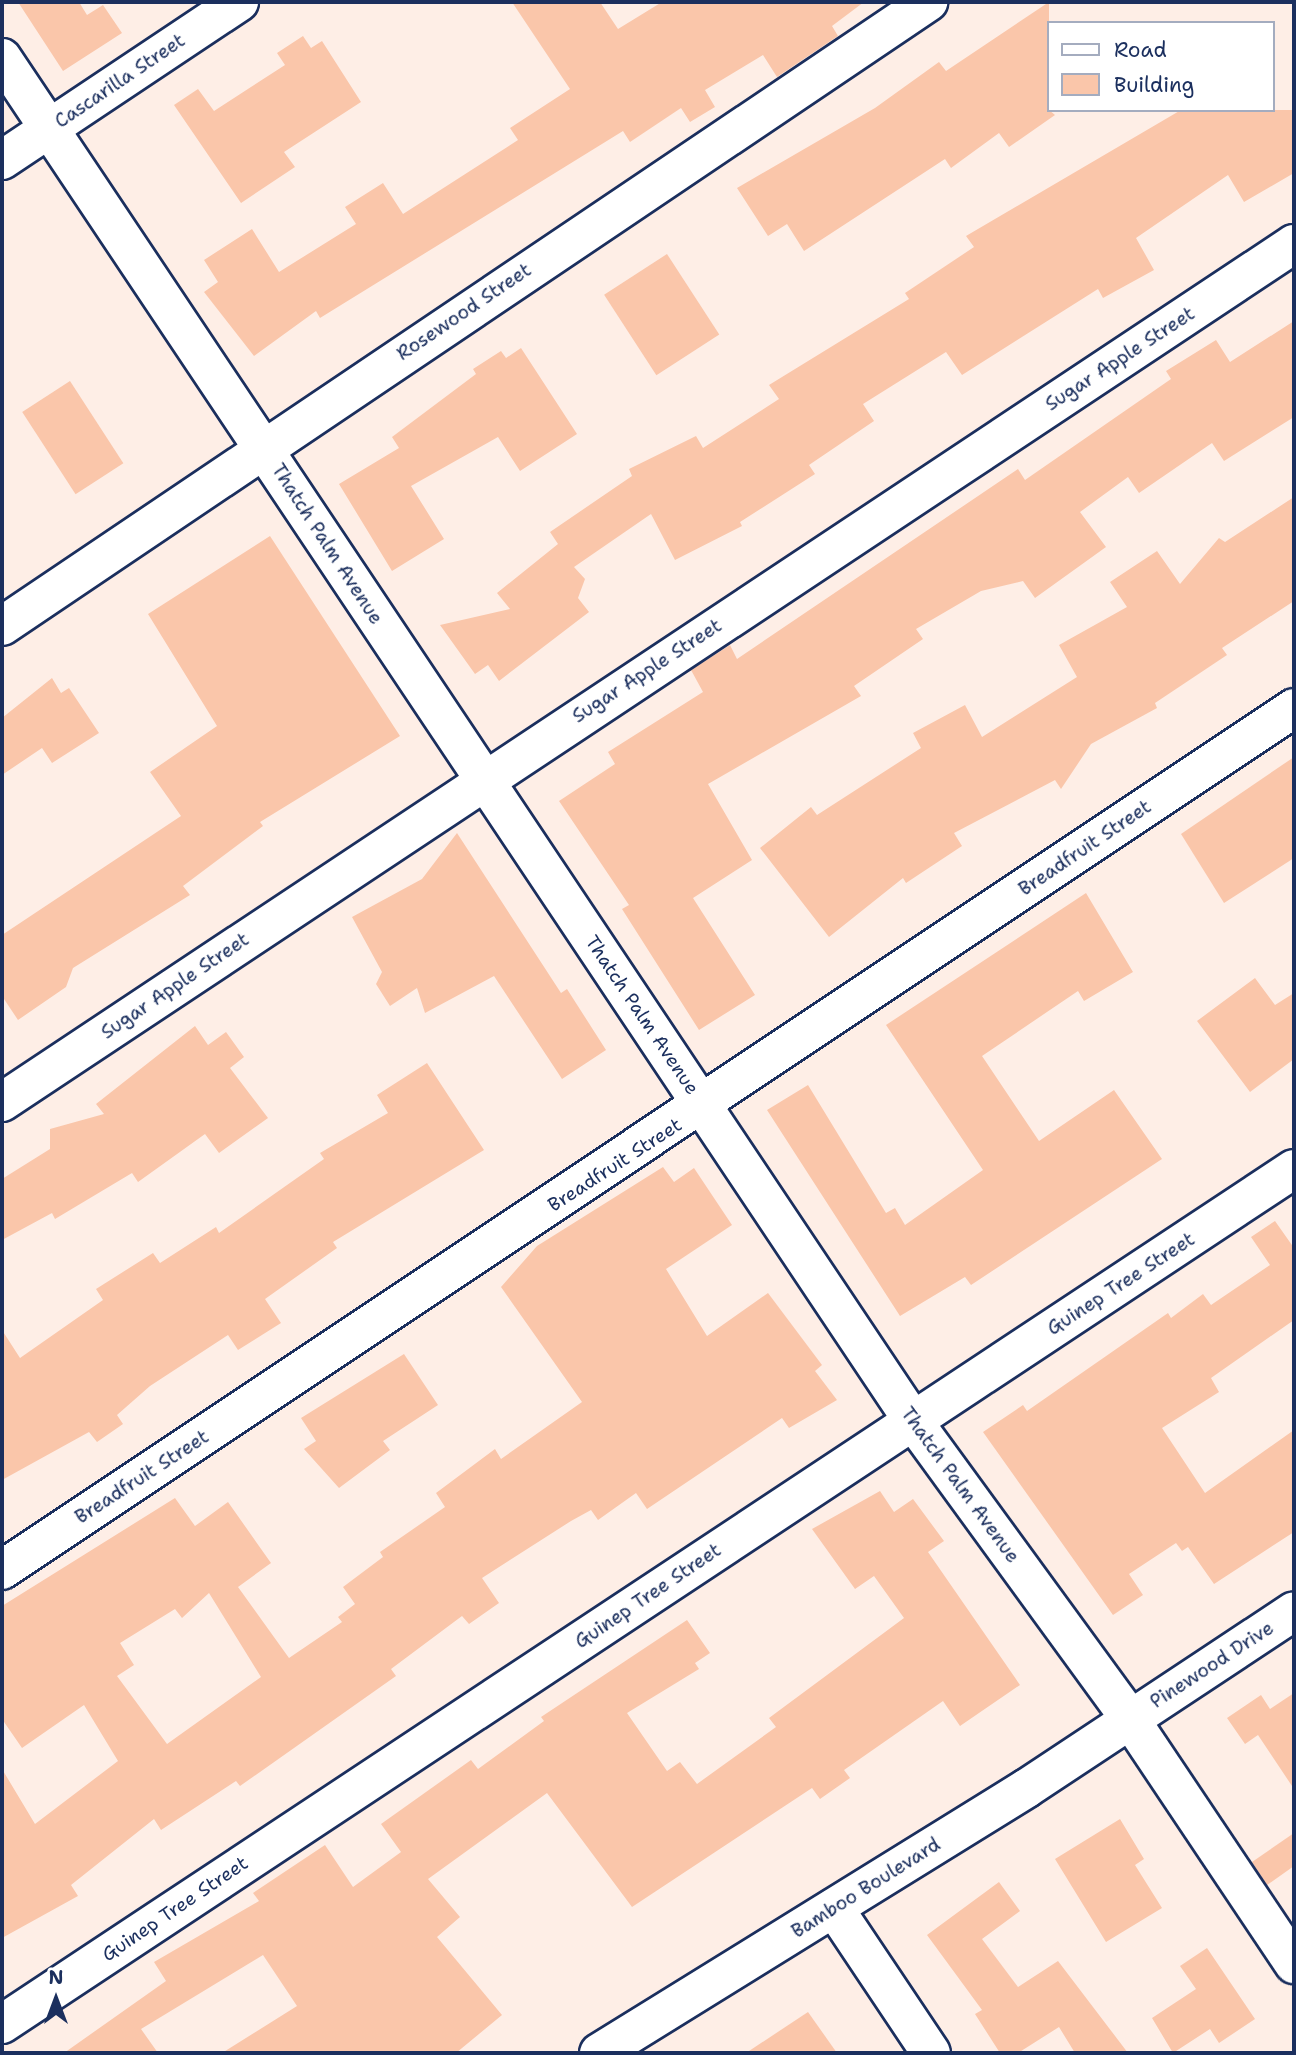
<!DOCTYPE html>
<style>
body{margin:0}
#map{position:relative;width:1296px;height:2055px;overflow:hidden;background:#feeee6;font-family:"Shantell Sans",sans-serif}
div>[style]{position:absolute}
.building>*{inset:0;background:#fac6aa;transform-origin:0 0}
.roads{filter:drop-shadow(2px 0 #1b2f5e) drop-shadow(-2px 0 #1b2f5e) drop-shadow(0 2px #1b2f5e) drop-shadow(0 -2px #1b2f5e)}
.street>*{height:38px;margin:-19px;padding:0 19px;transform-origin:19px;border-radius:19px;background:#fff}
.secondary>*{height:38px;margin:-19px;padding:0 19px;transform-origin:19px;border-radius:19px;background:#fff}
span{translate:-50% -50%;white-space:nowrap;text-align:center;line-height:1.15;-webkit-text-stroke:5px #fff;paint-order:stroke}
.street-label{font-size:19px;color:#1b2f5e}
.frame{position:absolute;inset:0;border:4px solid #1b2f5e;pointer-events:none}
.legend{position:absolute;left:1047px;top:21px;width:228px;height:91px;box-sizing:border-box;background:#fff;border:2px solid #a4acbf;margin:0;padding:9px 12px;list-style:none;font-size:21px;color:#1b2f5e}
.legend li{display:flex;align-items:center;gap:14px;height:35px}
.legend b{width:35px;border:2px solid #a4acbf}
.north{position:absolute;left:21px;top:1964px;width:70px;height:70px;-webkit-text-stroke:5px #fff;paint-order:stroke;rotate:0deg;font-size:19px;font-weight:700;line-height:28px;text-align:center;color:#1b2f5e}
.north::after{content:'';display:block;margin:auto;width:24px;height:32px;background:#1b2f5e;clip-path:polygon(50% 0,100% 100%,50% 72%,0 100%)}
</style>
<div id="map">
<div class="building">
<i style="clip-path:polygon(18px 2px,79px 2px,87px 15px,103px 5px,122px 33px,63px 71px)"></i>
<i style="clip-path:polygon(512px 2px,600px 2px,618px 29px,662px 2px,864px 2px,832px 26px,838px 36px,777px 77px,763px 55px,705px 90px,715px 107px,690px 122px,681px 108px,630px 142px,623px 131px,320px 318px,316px 311px,254px 356px,204px 292px,218px 282px,204px 260px,252px 229px,279px 272px,356px 224px,345px 207px,383px 183px,403px 214px,518px 140px,510px 128px,570px 89px)"></i>
<i style="clip-path:polygon(1049px 2px,1049px 110px,1055px 115px,1009px 147px,999px 133px,951px 168px,945px 159px,804px 251px,787px 224px,768px 236px,737px 188px,875px 108px,939px 62px,946px 71px)"></i>
<i style="clip-path:polygon(303px 36px,311px 48px,322px 41px,361px 102px,284px 152px,295px 167px,241px 203px,174px 105px,198px 89px,214px 111px,285px 65px,277px 53px)"></i>
<i style="clip-path:polygon(1181px 110px,1294px 110px,1294px 173px,1244px 202px,1228px 175px,1136px 238px,1154px 270px,1103px 298px,1098px 289px,962px 375px,946px 352px,863px 404px,874px 421px,809px 465px,815px 474px,740px 522px,742px 526px,675px 560px,651px 514px,574px 567px,585px 579px,578px 598px,589px 612px,499px 681px,488px 665px,475px 674px,440px 625px,510px 609px,497px 593px,558px 544px,550px 532px,632px 476px,629px 469px,696px 436px,703px 448px,779px 399px,769px 385px,909px 299px,905px 293px,974px 247px,966px 236px)"></i>
<i style="left:667px;top:254px;width:96px;height:75px;rotate:57deg"></i>
<i style="clip-path:polygon(1294px 321px,1294px 417px,1224px 461px,1212px 443px,1139px 493px,1128px 477px,1080px 512px,1106px 547px,1035px 598px,1023px 581px,981px 591px,916px 629px,923px 639px,854px 686px,861px 696px,708px 784px,752px 860px,693px 898px,755px 995px,699px 1030px,622px 909px,629px 905px,559px 801px,615px 764px,608px 752px,703px 692px,691px 670px,730px 645px,737px 659px,1018px 469px,1025px 480px,1171px 379px,1166px 371px,1216px 340px,1230px 362px)"></i>
<i style="clip-path:polygon(521px 348px,577px 434px,520px 471px,498px 437px,411px 486px,444px 539px,392px 571px,339px 484px,399px 448px,392px 437px,476px 374px,473px 369px,501px 351px,506px 358px)"></i>
<i style="left:70px;top:381px;width:98px;height:57px;rotate:57deg"></i>
<i style="clip-path:polygon(1294px 497px,1294px 601px,1222px 648px,1227px 655px,1155px 703px,1157px 708px,1091px 744px,1061px 789px,1055px 780px,954px 833px,962px 846px,906px 883px,903px 878px,829px 937px,760px 848px,811px 807px,817px 815px,921px 748px,913px 733px,965px 705px,982px 737px,1077px 677px,1059px 645px,1127px 607px,1110px 582px,1157px 551px,1180px 584px,1219px 538px,1225px 542px)"></i>
<i style="clip-path:polygon(270px 536px,400px 736px,260px 822px,263px 826px,183px 886px,190px 895px,73px 968px,66px 987px,18px 1020px,2px 996px,2px 935px,181px 816px,150px 772px,217px 726px,148px 614px)"></i>
<i style="clip-path:polygon(52px 678px,61px 693px,69px 688px,99px 733px,52px 763px,42px 748px,2px 775px,2px 718px)"></i>
<i style="clip-path:polygon(1294px 757px,1294px 858px,1224px 903px,1181px 834px)"></i>
<i style="clip-path:polygon(457px 833px,561px 993px,567px 989px,606px 1050px,562px 1079px,494px 976px,425px 1013px,417px 988px,390px 1006px,376px 984px,382px 972px,352px 917px,422px 879px)"></i>
<i style="clip-path:polygon(1086px 893px,1133px 972px,1084px 1001px,1078px 991px,982px 1056px,1039px 1141px,1114px 1090px,1162px 1159px,971px 1285px,965px 1277px,900px 1316px,767px 1110px,808px 1085px,886px 1213px,895px 1208px,905px 1225px,983px 1170px,886px 1025px)"></i>
<i style="clip-path:polygon(1255px 978px,1275px 1005px,1294px 993px,1294px 1059px,1250px 1092px,1197px 1021px)"></i>
<i style="clip-path:polygon(195px 1026px,208px 1045px,226px 1032px,244px 1057px,230px 1068px,268px 1118px,219px 1153px,205px 1134px,138px 1182px,132px 1173px,55px 1219px,52px 1213px,2px 1240px,2px 1179px,50px 1149px,50px 1129px,104px 1114px,96px 1104px)"></i>
<i style="clip-path:polygon(427px 1063px,484px 1150px,333px 1242px,337px 1248px,265px 1299px,281px 1323px,238px 1350px,228px 1335px,150px 1386px,117px 1415px,123px 1424px,97px 1442px,89px 1432px,2px 1480px,2px 1330px,20px 1358px,103px 1300px,96px 1289px,153px 1253px,160px 1263px,216px 1227px,219px 1233px,324px 1159px,320px 1153px,388px 1113px,377px 1095px)"></i>
<i style="clip-path:polygon(evenodd,663px 1167px,674px 1182px,694px 1168px,732px 1225px,666px 1269px,707px 1336px,768px 1293px,822px 1365px,815px 1371px,837px 1400px,789px 1428px,782px 1418px,647px 1509px,636px 1493px,598px 1520px,591px 1510px,571px 1521px,482px 1578px,499px 1603px,469px 1624px,462px 1616px,391px 1669px,396px 1676px,240px 1786px,236px 1781px,161px 1830px,154px 1819px,71px 1885px,78px 1896px,2px 1938px,2px 1769px,35px 1824px,118px 1761px,84px 1705px,22px 1748px,2px 1719px,2px 1606px,175px 1498px,195px 1526px,228px 1502px,271px 1563px,238px 1587px,289px 1658px,342px 1622px,338px 1617px,355px 1604px,343px 1587px,383px 1557px,380px 1552px,445px 1507px,436px 1493px,495px 1449px,501px 1459px,582px 1402px,501px 1287px,537px 1246px,663px 1167px,209px 1593px,261px 1677px,167px 1744px,117px 1676px,134px 1665px,120px 1643px,175px 1609px,182px 1618px,209px 1593px)"></i>
<i style="clip-path:polygon(1275px 1221px,1294px 1248px,1294px 1320px,1211px 1378px,1219px 1392px,1162px 1428px,1205px 1493px,1294px 1430px,1294px 1532px,1214px 1584px,1188px 1547px,1182px 1551px,1176px 1543px,1129px 1574px,1143px 1595px,1113px 1615px,983px 1432px,1023px 1405px,1027px 1411px,1168px 1313px,1171px 1318px,1203px 1294px,1211px 1305px,1270px 1265px,1251px 1237px)"></i>
<i style="clip-path:polygon(404px 1354px,438px 1405px,383px 1441px,390px 1450px,339px 1488px,304px 1449px,316px 1441px,301px 1418px)"></i>
<i style="clip-path:polygon(880px 1491px,894px 1512px,913px 1499px,944px 1541px,928px 1552px,1020px 1685px,960px 1726px,943px 1701px,844px 1770px,850px 1778px,820px 1799px,812px 1788px,632px 1907px,547px 1793px,428px 1879px,460px 1917px,437px 1937px,502px 2015px,456px 2053px,222px 2053px,297px 2006px,263px 1955px,141px 2029px,158px 2053px,64px 2053px,166px 1981px,154px 1962px,259px 1901px,253px 1893px,325px 1845px,353px 1887px,401px 1852px,381px 1824px,471px 1760px,478px 1769px,544px 1721px,541px 1717px,687px 1620px,710px 1653px,695px 1663px,699px 1669px,627px 1713px,667px 1771px,680px 1762px,697px 1784px,776px 1727px,769px 1718px,904px 1618px,874px 1576px,855px 1589px,812px 1529px)"></i>
<i style="clip-path:polygon(1294px 1693px,1294px 1789px,1258px 1735px,1245px 1744px,1227px 1718px,1261px 1695px,1270px 1709px)"></i>
<i style="clip-path:polygon(1120px 1819px,1144px 1859px,1135px 1865px,1162px 1908px,1106px 1942px,1055px 1859px)"></i>
<i style="clip-path:polygon(1294px 1833px,1294px 1866px,1267px 1885px,1252px 1862px)"></i>
<i style="clip-path:polygon(999px 1882px,1020px 1911px,982px 1939px,1018px 1987px,1058px 1961px,1128px 2053px,1075px 2053px,1059px 2027px,1018px 2053px,1000px 2053px,975px 2014px,982px 2010px,927px 1935px)"></i>
<i style="clip-path:polygon(1207px 1948px,1255px 2019px,1219px 2043px,1210px 2029px,1173px 2053px,1152px 2018px,1196px 1989px,1180px 1966px)"></i>
<i style="clip-path:polygon(808px 2012px,837px 2053px,746px 2053px)"></i>
</div>
<div class="roads">
<div class="street">
<i style="left:2px;top:58px;width:1639px;rotate:56.24deg"></i>
<i style="left:913px;top:1421px;width:369px;rotate:53.9deg"></i>
<i style="left:1130px;top:1719px;width:295px;rotate:56.2deg"></i>
<i style="left:2px;top:160px;width:285px;rotate:-33.7deg"></i>
<i style="left:2px;top:626px;width:1117px;rotate:-33.97deg"></i>
<i style="left:2px;top:1102px;width:1551px;rotate:-33.59deg"></i>
<i style="left:2px;top:1570px;width:1553px;rotate:-33.71deg"></i>
<i style="left:834px;top:1908px;width:174px;rotate:56.2deg"></i>
<i style="left:2px;top:2024px;width:1549px;rotate:-33.5deg"></i>
</div>
<div class="secondary">
<i style="left:599px;top:2053px;width:503px;rotate:-31.76deg"></i>
<i style="left:1027px;top:1788px;width:320px;rotate:-33.5deg"></i>
</div>
</div>
<div class="street-label">
<span style="left:120px;top:81px;rotate:-34deg">Cascarilla Street</span>
<span style="left:464px;top:312px;rotate:-34deg">Rosewood Street</span>
<span style="left:1120px;top:359px;rotate:-33deg">Sugar Apple Street</span>
<span style="left:327px;top:544px;rotate:57deg">Thatch Palm Avenue</span>
<span style="left:647px;top:671px;rotate:-33deg">Sugar Apple Street</span>
<span style="left:1085px;top:848px;rotate:-34deg">Breadfruit Street</span>
<span style="left:175px;top:986px;rotate:-34deg">Sugar Apple Street</span>
<span style="left:642px;top:1015px;rotate:56deg">Thatch Palm Avenue</span>
<span style="left:615px;top:1165px;rotate:-33deg">Breadfruit Street</span>
<span style="left:1121px;top:1284px;rotate:-33deg">Guinep Tree Street</span>
<span style="left:142px;top:1477px;rotate:-33deg">Breadfruit Street</span>
<span style="left:960px;top:1485px;rotate:54deg">Thatch Palm Avenue</span>
<span style="left:648px;top:1596px;rotate:-34deg">Guinep Tree Street</span>
<span style="left:1212px;top:1665px;rotate:-33deg">Pinewood Drive</span>
<span style="left:866px;top:1888px;rotate:-32deg">Bamboo Boulevard</span>
<span style="left:175px;top:1909px;rotate:-34deg">Guinep Tree Street</span>
</div>
<div class="frame"></div>
<ul class="legend">
<li><b style="height:9px;background:#fff"></b>Road</li>
<li><b style="height:19px;background:#fac6aa"></b>Building</li>
</ul>
<div class="north">N</div>
</div>
